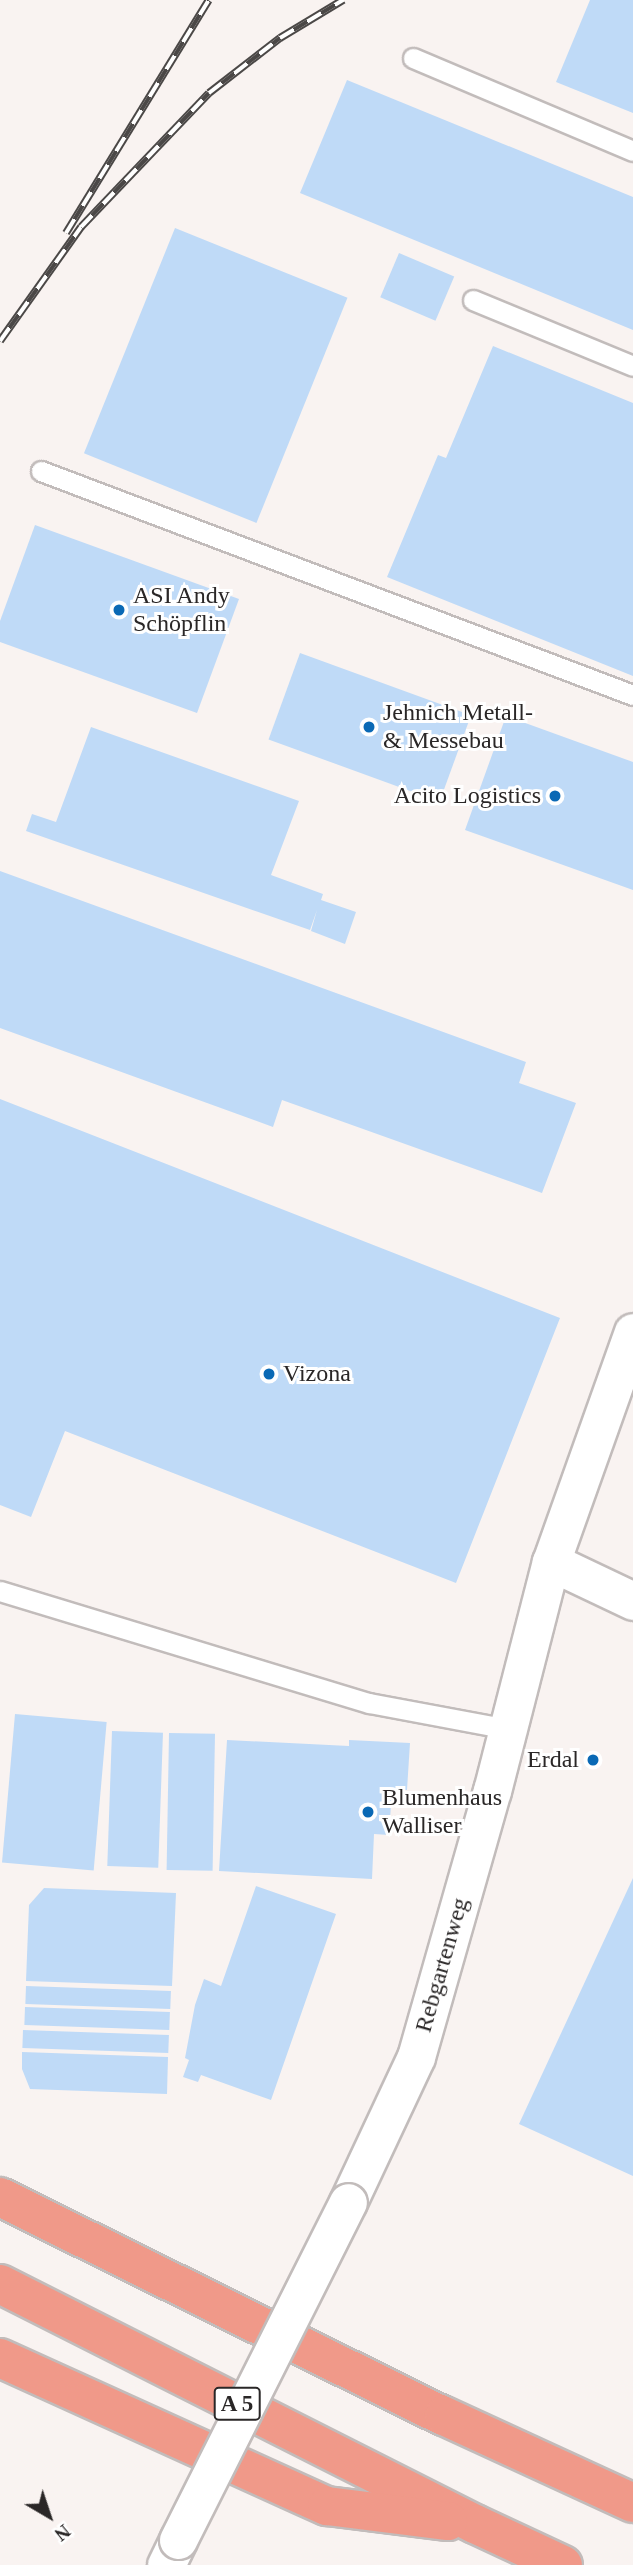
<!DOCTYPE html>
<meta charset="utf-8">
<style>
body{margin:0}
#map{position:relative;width:633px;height:2565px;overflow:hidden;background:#f9f3f1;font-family:"Times New Roman",serif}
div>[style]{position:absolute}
.building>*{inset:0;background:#bfdaf7;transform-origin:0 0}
.roads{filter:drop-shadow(2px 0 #c2bcbb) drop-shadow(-2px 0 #c2bcbb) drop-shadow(0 2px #c2bcbb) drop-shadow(0 -2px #c2bcbb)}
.lane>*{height:19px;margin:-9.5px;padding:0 9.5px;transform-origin:9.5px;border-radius:9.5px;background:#fff}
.street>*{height:37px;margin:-18.5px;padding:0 18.5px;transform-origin:18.5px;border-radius:18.5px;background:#fff}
.highway>*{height:38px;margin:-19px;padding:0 19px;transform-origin:19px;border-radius:19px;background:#f09989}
.rail>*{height:8px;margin-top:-4px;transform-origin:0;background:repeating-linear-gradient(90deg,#fff 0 16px,#4b4847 0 32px);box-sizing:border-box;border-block:2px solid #4b4847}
.bridges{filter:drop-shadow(2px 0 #c2bcbb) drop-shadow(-2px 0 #c2bcbb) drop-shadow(0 2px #c2bcbb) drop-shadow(0 -2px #c2bcbb)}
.street-bridge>*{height:37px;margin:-18.5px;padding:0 18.5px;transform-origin:18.5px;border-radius:18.5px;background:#fff}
.dots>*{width:19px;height:19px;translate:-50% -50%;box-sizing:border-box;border:4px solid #fff;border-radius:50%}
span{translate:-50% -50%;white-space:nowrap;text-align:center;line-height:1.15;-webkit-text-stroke:6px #fff;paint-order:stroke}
.shield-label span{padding:2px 5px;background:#fff;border:2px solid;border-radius:5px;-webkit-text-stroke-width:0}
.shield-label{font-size:23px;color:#2a2727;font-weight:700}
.poi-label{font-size:24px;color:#2a2727}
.left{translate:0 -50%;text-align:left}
.right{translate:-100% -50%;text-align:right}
.street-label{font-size:24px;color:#2a2727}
.north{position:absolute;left:14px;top:2481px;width:70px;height:70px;-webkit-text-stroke:5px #fff;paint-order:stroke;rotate:141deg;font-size:19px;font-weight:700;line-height:28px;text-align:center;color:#2a2727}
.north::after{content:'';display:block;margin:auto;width:24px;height:32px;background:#2a2727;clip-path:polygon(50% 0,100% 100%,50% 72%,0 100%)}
</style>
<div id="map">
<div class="building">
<i style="clip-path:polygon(590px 0,633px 0,633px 113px,556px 82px)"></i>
<i style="clip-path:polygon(347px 80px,633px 197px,633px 330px,300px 193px)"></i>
<i style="left:175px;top:228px;width:186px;height:243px;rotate:22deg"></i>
<i style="left:399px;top:253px;width:60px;height:48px;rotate:23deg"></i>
<i style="clip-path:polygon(493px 346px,633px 403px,633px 676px,387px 577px,438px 455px,446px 458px)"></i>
<i style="clip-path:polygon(35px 525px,239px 599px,197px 713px,0 642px,0 621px)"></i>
<i style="left:300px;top:653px;width:182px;height:92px;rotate:20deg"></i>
<i style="clip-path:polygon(506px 716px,633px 762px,633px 890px,465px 830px)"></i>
<i style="clip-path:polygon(91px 727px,299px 801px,271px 875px,323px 894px,321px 900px,356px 912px,345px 944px,311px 931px,317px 910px,310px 930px,26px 831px,32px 814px,56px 822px)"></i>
<i style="clip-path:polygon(0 871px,526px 1062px,519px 1083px,576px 1103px,542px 1193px,282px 1100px,273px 1127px,0 1028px)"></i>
<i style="clip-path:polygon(0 1099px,560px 1318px,456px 1583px,65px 1431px,31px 1517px,0 1505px)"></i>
<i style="left:15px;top:1714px;width:92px;height:149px;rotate:5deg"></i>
<i style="left:112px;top:1731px;width:51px;height:135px;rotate:2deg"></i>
<i style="left:169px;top:1733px;width:46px;height:137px;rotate:1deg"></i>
<i style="clip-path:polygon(227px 1740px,349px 1746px,349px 1740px,410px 1743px,407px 1790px,392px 1789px,389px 1835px,374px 1834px,372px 1879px,219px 1871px)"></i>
<i style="clip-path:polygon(633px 1878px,633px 2176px,519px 2124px)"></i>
<i style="clip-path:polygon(256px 1886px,336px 1914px,271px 2100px,201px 2075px,198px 2082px,183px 2077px,189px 2060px,185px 2058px,195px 2005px,204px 1979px,221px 1986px)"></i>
<i style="clip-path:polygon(44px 1888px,176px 1893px,172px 1986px,26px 1981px,29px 1905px)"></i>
<i style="left:26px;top:1986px;width:145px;height:18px;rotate:2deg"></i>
<i style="left:25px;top:2007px;width:145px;height:18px;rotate:2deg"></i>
<i style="left:23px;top:2030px;width:146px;height:18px;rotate:2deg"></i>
<i style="clip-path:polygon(22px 2052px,168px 2057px,167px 2094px,30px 2089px,22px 2069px)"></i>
</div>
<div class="roads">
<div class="lane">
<i style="left:413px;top:58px;width:239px;rotate:22.9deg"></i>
<i style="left:473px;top:300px;width:173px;rotate:22.4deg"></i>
<i style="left:41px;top:471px;width:633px;rotate:20.73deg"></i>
<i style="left:0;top:1591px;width:386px;rotate:16.9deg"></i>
<i style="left:369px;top:1703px;width:141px;rotate:10.6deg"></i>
</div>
<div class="street">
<i style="left:551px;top:1562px;width:91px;rotate:25.4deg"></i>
<i style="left:348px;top:2202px;width:160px;rotate:-64.9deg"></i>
<i style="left:416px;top:2057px;width:277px;rotate:-74.1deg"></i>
<i style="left:492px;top:1791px;width:236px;rotate:-75.6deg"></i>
<i style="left:551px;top:1562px;width:244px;rotate:-70.4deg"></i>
<i style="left:166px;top:2565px;width:28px;rotate:-64deg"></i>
</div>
<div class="highway">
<i style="left:0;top:2197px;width:495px;rotate:26.3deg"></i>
<i style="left:444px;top:2416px;width:208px;rotate:24.7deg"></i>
<i style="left:0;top:2284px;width:532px;rotate:26.81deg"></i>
<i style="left:475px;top:2524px;width:97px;rotate:25deg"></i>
<i style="left:0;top:2358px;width:359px;rotate:24.4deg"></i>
<i style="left:327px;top:2506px;width:122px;rotate:7.1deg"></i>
</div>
</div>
<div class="rail">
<i style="left:66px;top:233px;width:273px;rotate:-58.5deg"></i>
<i style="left:0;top:341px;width:140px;rotate:-54.6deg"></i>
<i style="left:81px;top:227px;width:185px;rotate:-46.3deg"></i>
<i style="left:209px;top:93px;width:90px;rotate:-37.8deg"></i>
<i style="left:280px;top:38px;width:74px;rotate:-31.1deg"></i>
</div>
<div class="bridges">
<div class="street-bridge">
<i style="left:178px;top:2540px;width:378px;rotate:-63.3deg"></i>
</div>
</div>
<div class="dots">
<i style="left:119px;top:610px;background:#0a69b5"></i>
<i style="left:369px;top:727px;background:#0a69b5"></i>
<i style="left:555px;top:796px;background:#0a69b5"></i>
<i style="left:269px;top:1374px;background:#0a69b5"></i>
<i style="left:593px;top:1760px;background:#0a69b5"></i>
<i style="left:368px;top:1812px;background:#0a69b5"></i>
</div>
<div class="shield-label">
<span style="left:237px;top:2404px">A 5</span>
</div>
<div class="poi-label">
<span class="left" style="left:133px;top:610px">ASI Andy<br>Schöpflin</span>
<span class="left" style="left:383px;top:727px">Jehnich Metall-<br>&amp; Messebau</span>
<span class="right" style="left:541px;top:796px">Acito Logistics</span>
<span class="left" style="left:283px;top:1374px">Vizona</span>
<span class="right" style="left:579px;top:1760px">Erdal</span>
<span class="left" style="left:382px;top:1812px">Blumenhaus<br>Walliser</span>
</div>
<div class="street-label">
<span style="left:442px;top:1965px;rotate:-74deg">Rebgartenweg</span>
</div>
<div class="north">N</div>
</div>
